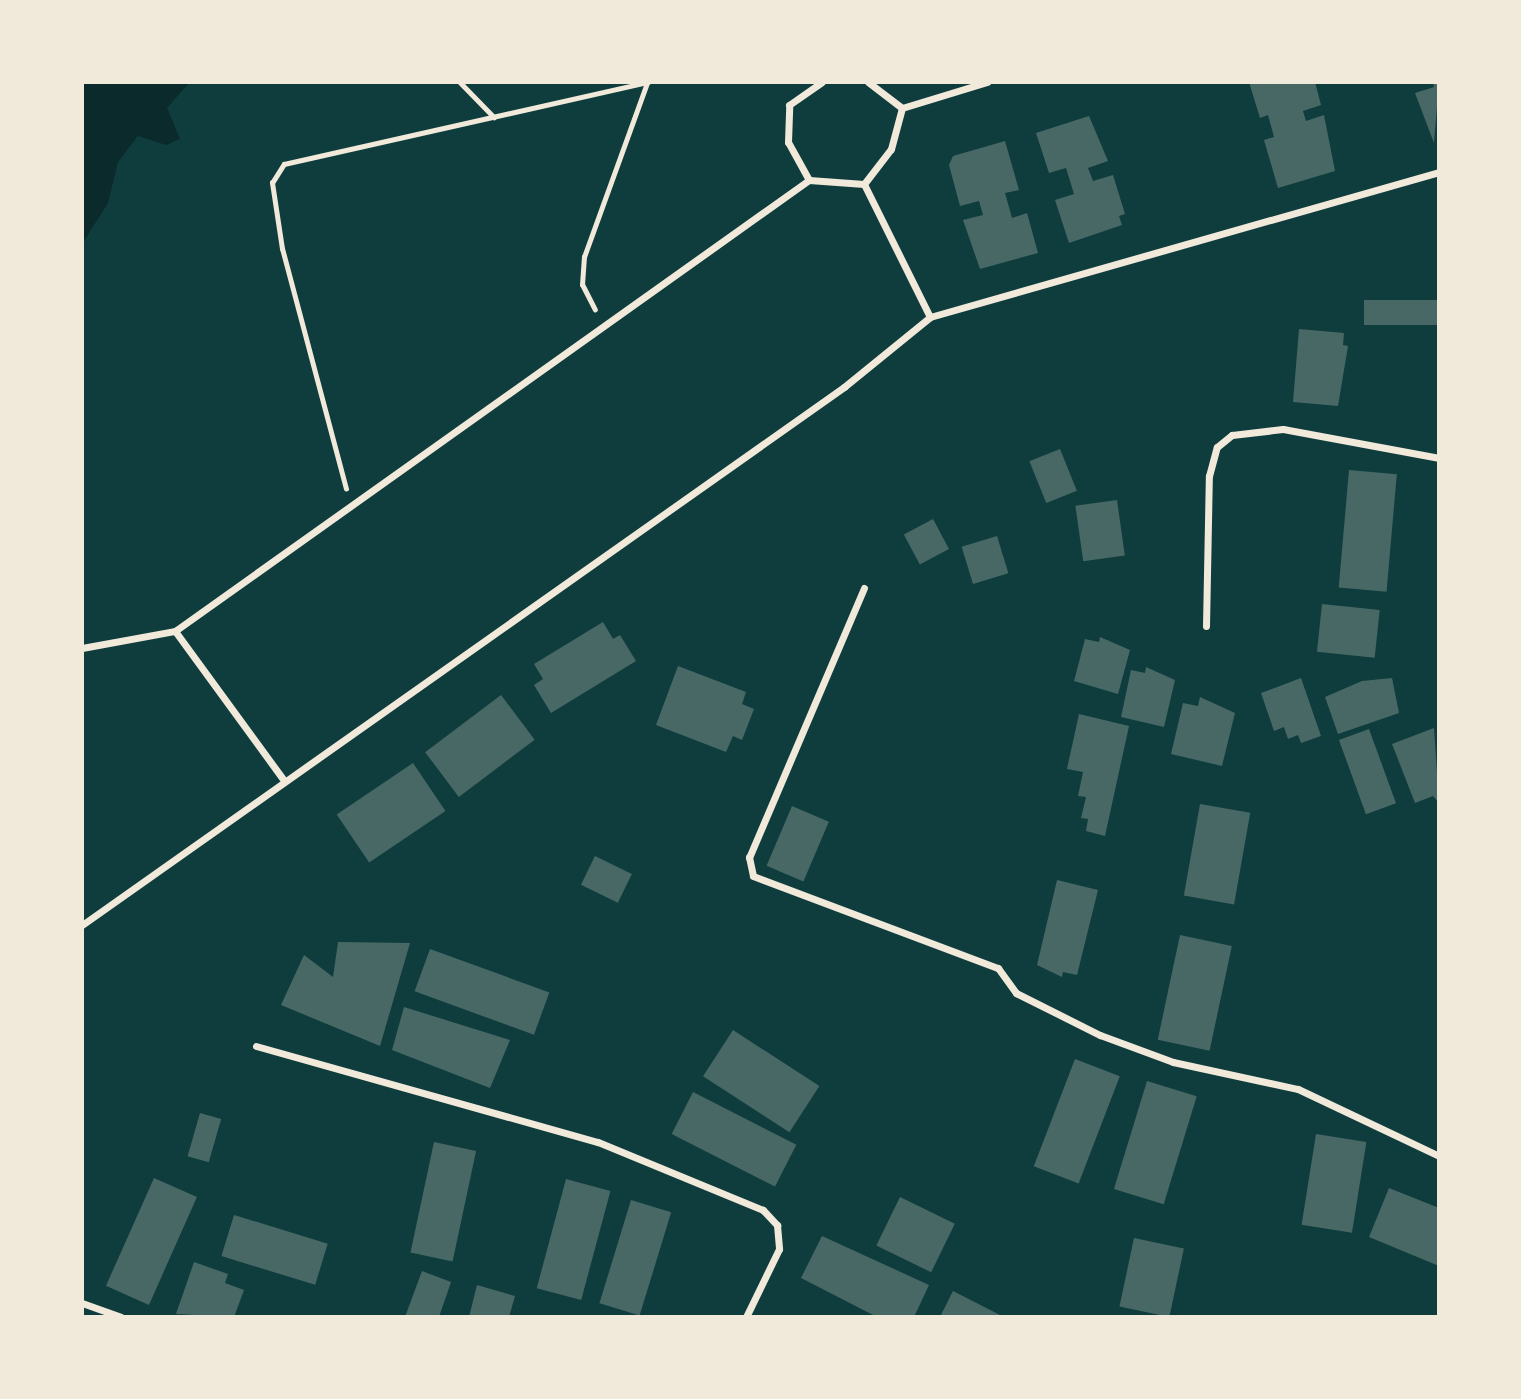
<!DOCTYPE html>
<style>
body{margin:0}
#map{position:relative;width:1521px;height:1399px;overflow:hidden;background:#0f3d3e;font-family:Helvetica,sans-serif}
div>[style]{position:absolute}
.water>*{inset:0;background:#0a2a2b}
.building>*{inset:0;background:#486865;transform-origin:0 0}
.path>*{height:4.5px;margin:-2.25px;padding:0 2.25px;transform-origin:2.25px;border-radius:2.25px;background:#f1e9da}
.minor>*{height:7px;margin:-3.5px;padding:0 3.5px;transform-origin:3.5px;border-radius:3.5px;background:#f1e9da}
span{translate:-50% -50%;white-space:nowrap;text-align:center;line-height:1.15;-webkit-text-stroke:7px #f1e9da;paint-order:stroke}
.frame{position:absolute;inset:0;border:84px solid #f1e9da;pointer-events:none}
</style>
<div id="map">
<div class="water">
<i style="clip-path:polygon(82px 82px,190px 82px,167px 108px,180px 139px,166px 145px,138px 136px,118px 162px,108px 203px,82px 244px)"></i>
</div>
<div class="building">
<i style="clip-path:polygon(1249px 82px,1315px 82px,1321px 105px,1303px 111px,1306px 121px,1324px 115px,1335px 171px,1278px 188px,1264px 140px,1274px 137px,1268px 115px,1260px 118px)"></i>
<i style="clip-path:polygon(1433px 82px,1439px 82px,1434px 143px,1415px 93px,1434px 87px)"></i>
<i style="clip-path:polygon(1089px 116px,1108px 161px,1088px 168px,1093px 181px,1113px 175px,1125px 214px,1119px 216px,1122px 225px,1069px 243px,1055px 200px,1074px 194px,1066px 168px,1049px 173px,1036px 133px)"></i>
<i style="clip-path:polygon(1005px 141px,1019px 190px,1005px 193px,1012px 218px,1027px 213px,1038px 253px,980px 269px,963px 220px,983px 215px,979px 201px,960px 206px,949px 165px,953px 156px)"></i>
<i style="left:1439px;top:300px;width:25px;height:75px;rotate:90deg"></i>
<i style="clip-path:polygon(1299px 329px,1344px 333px,1343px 345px,1348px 346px,1338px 406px,1293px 402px)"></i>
<i style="left:1060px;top:449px;width:45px;height:33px;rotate:68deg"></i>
<i style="left:1349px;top:470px;width:48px;height:118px;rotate:5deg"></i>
<i style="left:1117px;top:500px;width:56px;height:42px;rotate:82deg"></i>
<i style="left:933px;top:519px;width:34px;height:33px;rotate:62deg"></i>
<i style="left:997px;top:536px;width:39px;height:37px;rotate:73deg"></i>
<i style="left:1322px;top:604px;width:58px;height:48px;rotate:6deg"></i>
<i style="clip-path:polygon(603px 622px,613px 639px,620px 635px,636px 661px,551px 713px,534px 685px,543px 679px,534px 664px)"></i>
<i style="clip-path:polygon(1100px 637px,1130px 650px,1118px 694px,1074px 681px,1085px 639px,1099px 642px)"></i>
<i style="clip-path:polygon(678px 666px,746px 692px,742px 704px,754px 709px,742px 740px,733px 736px,726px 752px,656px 725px)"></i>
<i style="clip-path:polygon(1146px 667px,1175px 680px,1164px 727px,1121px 717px,1131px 670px,1145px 673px)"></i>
<i style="clip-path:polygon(1301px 678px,1321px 736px,1301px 743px,1298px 735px,1288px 739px,1284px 727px,1274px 731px,1261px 693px)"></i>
<i style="clip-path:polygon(1392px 678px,1399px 713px,1338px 734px,1325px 697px,1362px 681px)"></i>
<i style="left:501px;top:695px;width:56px;height:95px;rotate:53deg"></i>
<i style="clip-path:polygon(1200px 697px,1235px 713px,1222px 766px,1171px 754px,1183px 703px,1198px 706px)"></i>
<i style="clip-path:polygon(1079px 714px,1129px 726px,1105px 836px,1086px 831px,1088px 819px,1081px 818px,1086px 797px,1078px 796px,1083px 772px,1067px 769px)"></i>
<i style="clip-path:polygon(1434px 728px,1439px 803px,1433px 796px,1415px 803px,1392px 744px)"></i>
<i style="left:1369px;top:729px;width:79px;height:32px;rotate:70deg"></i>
<i style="left:413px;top:763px;width:58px;height:92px;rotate:56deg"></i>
<i style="left:1200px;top:804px;width:51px;height:93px;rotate:10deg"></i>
<i style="left:792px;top:806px;width:40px;height:65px;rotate:23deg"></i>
<i style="left:595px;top:856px;width:41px;height:32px;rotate:26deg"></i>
<i style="clip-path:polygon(1057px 880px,1098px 890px,1077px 975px,1063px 972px,1062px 977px,1037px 965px)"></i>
<i style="left:1180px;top:935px;width:53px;height:107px;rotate:12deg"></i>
<i style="clip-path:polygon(338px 942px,410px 943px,380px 1046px,281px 1005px,304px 955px,333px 977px)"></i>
<i style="left:430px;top:949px;width:127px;height:45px;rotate:20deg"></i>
<i style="clip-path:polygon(404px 1007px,510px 1040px,490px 1088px,392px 1050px)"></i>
<i style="left:733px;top:1030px;width:103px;height:55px;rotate:33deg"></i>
<i style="left:1075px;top:1059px;width:48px;height:115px;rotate:21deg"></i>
<i style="left:1147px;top:1081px;width:52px;height:113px;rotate:17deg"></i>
<i style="left:693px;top:1092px;width:116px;height:47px;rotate:27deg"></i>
<i style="left:200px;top:1113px;width:22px;height:45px;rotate:16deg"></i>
<i style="left:1316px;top:1134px;width:51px;height:92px;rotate:9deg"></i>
<i style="left:434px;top:1142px;width:43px;height:113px;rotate:12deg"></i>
<i style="left:154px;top:1178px;width:47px;height:118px;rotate:24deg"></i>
<i style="left:566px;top:1179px;width:46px;height:113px;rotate:15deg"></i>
<i style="clip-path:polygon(1389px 1188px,1439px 1208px,1439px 1266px,1369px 1237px)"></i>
<i style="left:900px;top:1197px;width:61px;height:54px;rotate:26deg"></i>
<i style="left:631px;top:1200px;width:42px;height:108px;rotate:17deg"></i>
<i style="left:234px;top:1215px;width:98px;height:43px;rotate:17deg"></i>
<i style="clip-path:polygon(822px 1236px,929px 1285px,914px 1317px,877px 1317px,801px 1278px)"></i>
<i style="left:1134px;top:1238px;width:51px;height:70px;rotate:12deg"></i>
<i style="clip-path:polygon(194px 1262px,228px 1274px,225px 1283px,244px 1290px,234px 1317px,176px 1314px)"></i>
<i style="clip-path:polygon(422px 1271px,451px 1282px,439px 1317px,405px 1317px)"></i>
<i style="clip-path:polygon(477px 1285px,515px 1296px,509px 1317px,469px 1317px)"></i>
<i style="clip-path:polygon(953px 1291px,1004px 1317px,940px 1317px)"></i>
</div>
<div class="path">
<i style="left:460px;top:82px;width:49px;rotate:45.8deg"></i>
<i style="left:595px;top:310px;width:28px;rotate:-117deg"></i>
<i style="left:582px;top:285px;width:28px;rotate:-86deg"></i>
<i style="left:584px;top:257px;width:185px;rotate:-70.1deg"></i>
<i style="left:346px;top:489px;width:248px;rotate:-104.9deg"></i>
<i style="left:282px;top:249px;width:67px;rotate:-98.6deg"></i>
<i style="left:272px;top:183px;width:22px;rotate:-58deg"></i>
<i style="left:284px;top:164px;width:373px;rotate:-12.7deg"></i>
</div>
<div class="minor">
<i style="left:868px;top:82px;width:43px;rotate:37.4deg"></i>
<i style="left:809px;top:180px;width:43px;rotate:-118.9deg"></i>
<i style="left:788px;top:142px;width:37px;rotate:-88deg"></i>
<i style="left:789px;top:105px;width:40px;rotate:-34.9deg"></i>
<i style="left:930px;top:317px;width:148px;rotate:-116.4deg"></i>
<i style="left:864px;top:184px;width:44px;rotate:-52.4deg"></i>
<i style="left:891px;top:149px;width:42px;rotate:-75deg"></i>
<i style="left:902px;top:108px;width:89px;rotate:-17deg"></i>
<i style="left:864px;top:588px;width:293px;rotate:113.1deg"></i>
<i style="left:749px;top:857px;width:19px;rotate:78deg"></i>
<i style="left:753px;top:876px;width:262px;rotate:20.6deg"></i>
<i style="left:998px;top:968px;width:31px;rotate:54deg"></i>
<i style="left:1016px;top:993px;width:94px;rotate:26.6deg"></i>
<i style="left:1100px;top:1035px;width:78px;rotate:20.3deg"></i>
<i style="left:1173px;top:1062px;width:128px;rotate:12.2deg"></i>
<i style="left:1298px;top:1089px;width:156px;rotate:25.4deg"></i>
<i style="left:1206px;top:626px;width:150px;rotate:-88.9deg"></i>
<i style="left:1209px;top:476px;width:30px;rotate:-75deg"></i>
<i style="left:1217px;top:447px;width:19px;rotate:-39deg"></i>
<i style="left:1232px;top:435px;width:51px;rotate:-6.7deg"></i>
<i style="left:1283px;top:429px;width:159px;rotate:10.5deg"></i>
<i style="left:175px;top:631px;width:183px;rotate:53.9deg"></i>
<i style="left:82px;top:648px;width:95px;rotate:-10.4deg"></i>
<i style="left:175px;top:631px;width:778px;rotate:-35.43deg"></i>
<i style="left:809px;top:180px;width:55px;rotate:4.2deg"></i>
<i style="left:82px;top:925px;width:933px;rotate:-35.22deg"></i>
<i style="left:844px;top:387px;width:111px;rotate:-39.1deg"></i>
<i style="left:930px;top:317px;width:529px;rotate:-15.9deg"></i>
<i style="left:256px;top:1046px;width:355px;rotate:15.7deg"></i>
<i style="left:598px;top:1142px;width:178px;rotate:22.4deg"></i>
<i style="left:763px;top:1210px;width:21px;rotate:47deg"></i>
<i style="left:777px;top:1225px;width:24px;rotate:85deg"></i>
<i style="left:779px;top:1249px;width:76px;rotate:115.9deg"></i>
<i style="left:82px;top:1303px;width:41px;rotate:19.7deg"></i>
</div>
<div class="frame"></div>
</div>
